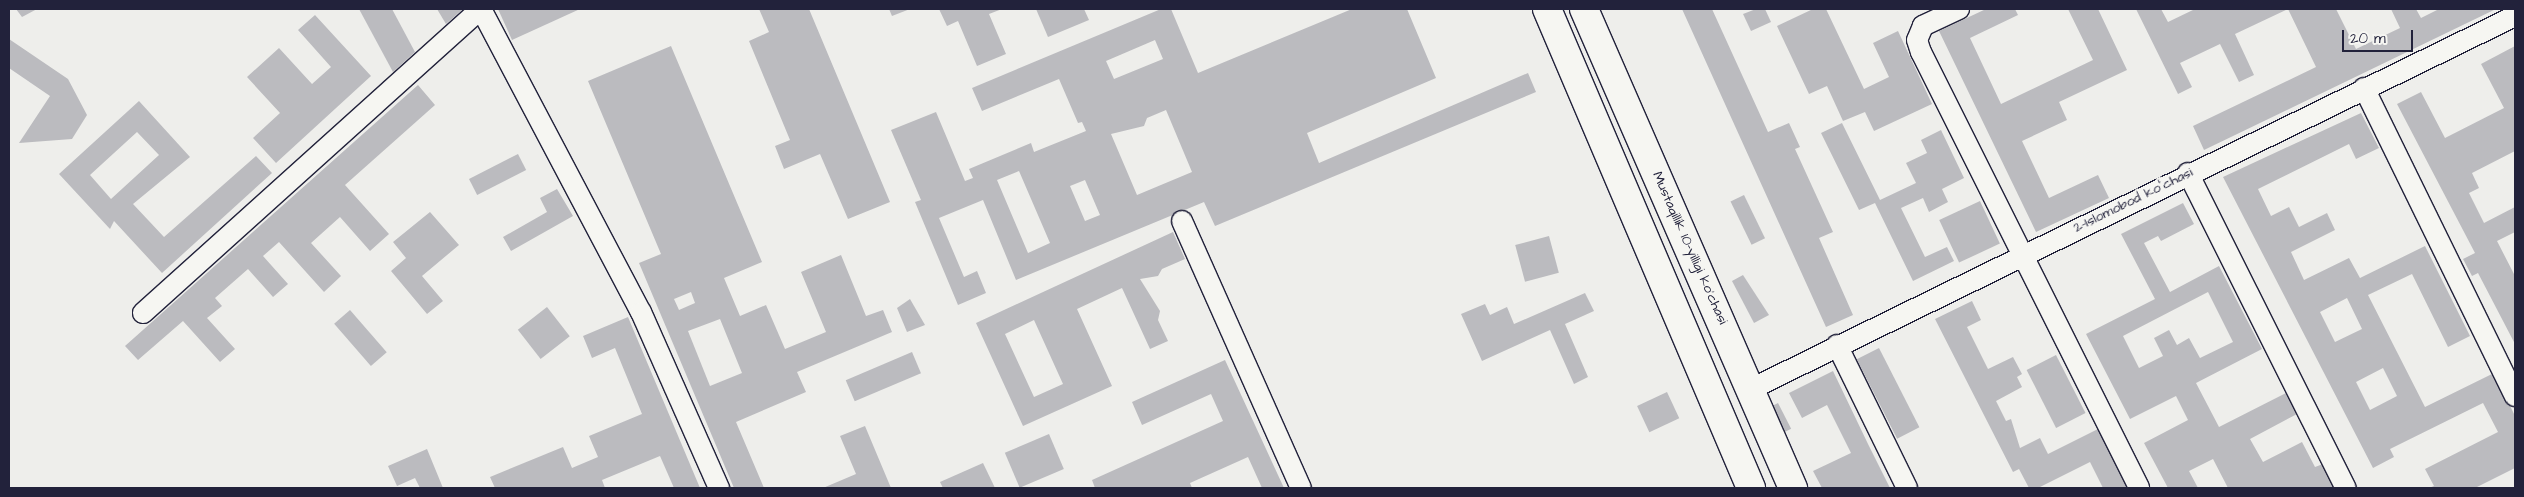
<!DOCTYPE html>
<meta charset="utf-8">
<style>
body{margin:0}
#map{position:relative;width:2524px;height:497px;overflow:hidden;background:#eeeeeb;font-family:"Architects Daughter",sans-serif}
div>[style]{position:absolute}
.building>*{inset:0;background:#bbbbbf;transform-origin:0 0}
.roads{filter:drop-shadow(1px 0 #22223b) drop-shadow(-1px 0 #22223b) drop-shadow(0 1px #22223b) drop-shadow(0 -1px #22223b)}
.minor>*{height:20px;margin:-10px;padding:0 10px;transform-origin:10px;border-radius:10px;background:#f6f6f2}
.secondary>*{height:28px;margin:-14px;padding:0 14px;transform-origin:14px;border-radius:14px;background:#f6f6f2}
span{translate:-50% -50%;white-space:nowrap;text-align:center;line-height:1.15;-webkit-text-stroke:4px #f6f6f2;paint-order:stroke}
.street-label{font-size:14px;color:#22223b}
.frame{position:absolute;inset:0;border:10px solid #22223b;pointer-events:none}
.scale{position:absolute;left:2342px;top:30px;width:71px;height:22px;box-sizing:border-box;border:2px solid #22223b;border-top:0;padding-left:6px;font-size:15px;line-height:18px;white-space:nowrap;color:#22223b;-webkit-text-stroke:4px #f6f6f2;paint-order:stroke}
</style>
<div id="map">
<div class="building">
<i style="clip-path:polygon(16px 9px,37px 9px,22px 17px)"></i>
<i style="clip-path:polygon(359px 9px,392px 9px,415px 52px,393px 72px)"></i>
<i style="clip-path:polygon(437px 9px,463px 9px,446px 24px)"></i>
<i style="clip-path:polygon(498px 9px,580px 9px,512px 40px)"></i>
<i style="clip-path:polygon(759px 9px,809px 9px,890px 202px,848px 219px,820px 154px,784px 169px,775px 146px,790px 140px,749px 41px,769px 32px)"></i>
<i style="clip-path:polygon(889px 9px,910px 9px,892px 16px)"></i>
<i style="clip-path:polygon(939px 9px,1002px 9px,989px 14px,1006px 54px,977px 66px,958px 21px,947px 26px)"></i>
<i style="clip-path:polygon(1036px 9px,1084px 9px,1089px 20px,1048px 37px)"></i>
<i style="clip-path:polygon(evenodd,1161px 9px,1171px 9px,1198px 73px,1352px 9px,1407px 9px,1436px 78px,1307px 133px,1319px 163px,1528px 73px,1536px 92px,1215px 226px,1204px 202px,1016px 280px,983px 200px,939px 218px,964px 277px,977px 271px,986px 293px,958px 305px,915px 202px,921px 200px,891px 130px,936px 112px,965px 181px,973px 178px,969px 169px,1031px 143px,1034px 152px,1086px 131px,1082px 122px,1078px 123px,1059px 79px,982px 111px,972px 88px,1161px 9px,1155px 40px,1163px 59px,1114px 79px,1106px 61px,1155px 40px,1161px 9px,1166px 110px,1192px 172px,1137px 195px,1111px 134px,1144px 126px,1147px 118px,1166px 110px,1161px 9px,1019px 171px,1050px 243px,1028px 253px,997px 180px,1019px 171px,1161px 9px,1085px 180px,1100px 215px,1085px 221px,1070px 186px,1085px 180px)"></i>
<i style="clip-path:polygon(1682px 9px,1712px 9px,1768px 132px,1789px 123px,1800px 147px,1795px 149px,1833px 232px,1819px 238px,1853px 315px,1826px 327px)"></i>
<i style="clip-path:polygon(1756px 9px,1765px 9px,1771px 22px,1751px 31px,1743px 14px)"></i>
<i style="clip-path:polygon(1813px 9px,1826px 9px,1864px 89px,1889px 77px,1873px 43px,1898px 31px,1932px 104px,1874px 131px,1865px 112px,1843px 121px,1827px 86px,1809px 94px,1777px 26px)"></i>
<i style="clip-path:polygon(1986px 9px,2015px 9px,2018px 15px,1970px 38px,2001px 104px,2093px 60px,2068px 9px,2098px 9px,2127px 70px,2059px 102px,2067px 120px,2022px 141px,2049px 198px,2098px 175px,2109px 198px,2036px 232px,1939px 31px)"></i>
<i style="clip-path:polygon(2136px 9px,2161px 9px,2168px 22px,2195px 9px,2336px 9px,2356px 49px,2400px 28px,2391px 9px,2416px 9px,2421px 18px,2439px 9px,2496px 9px,2204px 150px,2193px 126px,2316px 67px,2288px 9px,2235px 34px,2254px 75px,2239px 82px,2220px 44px,2180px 63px,2192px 87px,2178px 94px)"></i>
<i style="clip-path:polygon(315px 15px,371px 76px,276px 163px,253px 138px,280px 113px,247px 77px,279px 48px,312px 84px,331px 67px,298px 30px)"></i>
<i style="clip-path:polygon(9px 39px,68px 79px,87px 115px,72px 139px,19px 143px,50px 96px,9px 68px)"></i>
<i style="clip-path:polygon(evenodd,671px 46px,762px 262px,724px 278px,740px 316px,766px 305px,785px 349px,826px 332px,801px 272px,841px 255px,866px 316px,883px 310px,892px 332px,797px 372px,806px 392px,736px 422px,764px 488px,734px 488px,639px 263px,661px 254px,588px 81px,671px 46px,691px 292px,695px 303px,679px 310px,674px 299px,691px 292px,671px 46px,720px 319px,742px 373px,710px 386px,688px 331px,720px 319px)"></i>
<i style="clip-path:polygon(2515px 46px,2515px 151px,2472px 173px,2479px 188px,2469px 193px,2484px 223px,2515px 207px,2515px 232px,2497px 241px,2515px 276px,2515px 344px,2478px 273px,2472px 276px,2463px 259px,2475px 253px,2397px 104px,2421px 92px,2445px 138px,2504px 108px,2481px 64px)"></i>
<i style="clip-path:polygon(418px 85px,435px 105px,345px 185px,389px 234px,370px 251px,340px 217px,311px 243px,341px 276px,324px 292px,279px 242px,263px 256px,288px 284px,273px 297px,248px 269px,215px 298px,222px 306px,207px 318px,235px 349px,220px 362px,183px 321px,138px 360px,125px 346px)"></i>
<i style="clip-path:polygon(evenodd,139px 101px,190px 157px,133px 204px,164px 237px,256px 156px,272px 173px,162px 273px,114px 221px,110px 229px,59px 174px,139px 101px,137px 132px,159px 155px,111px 199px,90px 175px,137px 132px)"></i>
<i style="clip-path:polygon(evenodd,2361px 113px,2379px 148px,2356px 159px,2349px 144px,2258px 189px,2271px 216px,2289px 207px,2299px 227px,2327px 213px,2335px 230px,2291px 252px,2304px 280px,2349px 258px,2360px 278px,2425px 246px,2470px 336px,2448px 347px,2412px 274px,2368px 295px,2425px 407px,2494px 373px,2515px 416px,2515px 468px,2475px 488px,2429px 488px,2434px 486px,2425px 469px,2498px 432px,2483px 403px,2390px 449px,2394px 457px,2373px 468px,2223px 177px,2361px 113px,2347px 298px,2362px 329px,2335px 342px,2320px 312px,2347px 298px,2361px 113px,2383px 368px,2397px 396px,2370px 410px,2356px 382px,2383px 368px)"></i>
<i style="clip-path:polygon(1842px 123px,1880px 200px,1916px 183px,1906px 163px,1927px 153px,1921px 140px,1941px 130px,1964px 178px,1942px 189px,1948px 202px,1929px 212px,1923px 198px,1901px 208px,1925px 257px,1947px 247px,1954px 261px,1913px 281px,1875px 203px,1859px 210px,1821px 133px)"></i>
<i style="left:518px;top:154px;width:18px;height:55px;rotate:63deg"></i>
<i style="clip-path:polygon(557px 189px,573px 216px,511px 251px,503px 237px,547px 212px,540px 198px)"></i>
<i style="left:1744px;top:195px;width:48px;height:15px;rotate:64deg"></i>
<i style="left:1980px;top:201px;width:47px;height:45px;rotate:65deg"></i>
<i style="clip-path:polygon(evenodd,2183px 203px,2194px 224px,2161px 241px,2158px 236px,2144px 243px,2170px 292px,2219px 266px,2262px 349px,2196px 383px,2219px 427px,2286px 393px,2297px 414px,2250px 439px,2263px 462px,2302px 442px,2315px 467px,2323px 464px,2336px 488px,2228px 488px,2213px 459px,2189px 471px,2198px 488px,2168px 488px,2144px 443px,2188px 420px,2176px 396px,2130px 419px,2086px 334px,2155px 299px,2121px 234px,2183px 203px,2208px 292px,2233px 342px,2200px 358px,2189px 338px,2177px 345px,2169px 330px,2154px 338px,2163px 356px,2139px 368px,2123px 336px,2208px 292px)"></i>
<i style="clip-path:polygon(430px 212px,459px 245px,422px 276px,443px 301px,427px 314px,391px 271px,406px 258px,393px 242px)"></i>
<i style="clip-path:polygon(evenodd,1173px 232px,1185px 259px,1162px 269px,1158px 276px,1140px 279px,1160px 311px,1158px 320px,1168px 341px,1150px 349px,1122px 288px,1077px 309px,1112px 386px,1023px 426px,976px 323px,1173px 232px,1034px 320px,1063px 384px,1034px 397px,1005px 334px,1034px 320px)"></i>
<i style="left:1549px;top:236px;width:38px;height:35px;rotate:75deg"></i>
<i style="clip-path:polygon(1743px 275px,1769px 315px,1754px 323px,1732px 281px)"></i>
<i style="clip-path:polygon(1585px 293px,1594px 311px,1565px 324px,1588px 377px,1574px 384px,1550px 330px,1482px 361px,1461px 314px,1485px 304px,1490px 315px,1507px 307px,1514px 324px)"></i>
<i style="clip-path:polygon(910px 299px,925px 325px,907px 332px,897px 308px)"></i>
<i style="clip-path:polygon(1972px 301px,1981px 320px,1967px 327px,1988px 369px,2013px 357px,2022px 374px,2017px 377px,2022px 387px,1996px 401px,2006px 421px,2011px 419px,2020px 448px,2040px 438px,2048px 454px,2098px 429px,2128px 488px,2103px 488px,2090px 462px,2038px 488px,2029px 488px,2019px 469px,2013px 472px,1935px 319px)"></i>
<i style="left:547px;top:307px;width:37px;height:37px;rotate:52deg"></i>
<i style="left:350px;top:310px;width:56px;height:21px;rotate:49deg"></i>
<i style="clip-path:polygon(628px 317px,700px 488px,674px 488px,660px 456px,602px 480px,605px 488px,495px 488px,490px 477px,563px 447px,572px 468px,598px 457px,589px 436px,642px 414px,615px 348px,592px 358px,583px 336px)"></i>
<i style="left:1879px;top:348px;width:89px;height:25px;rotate:63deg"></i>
<i style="left:912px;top:352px;width:23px;height:72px;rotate:67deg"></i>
<i style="left:2056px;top:355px;width:65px;height:33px;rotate:63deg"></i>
<i style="clip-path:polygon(1225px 360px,1284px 488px,1262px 488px,1248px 457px,1190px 483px,1192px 488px,1095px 488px,1092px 480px,1223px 421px,1211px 394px,1142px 425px,1132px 402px)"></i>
<i style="clip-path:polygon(1833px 371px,1868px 444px,1890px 488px,1822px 488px,1813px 471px,1851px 453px,1827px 405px,1802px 418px,1789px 393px)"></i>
<i style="left:1667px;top:392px;width:29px;height:33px;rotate:65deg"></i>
<i style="left:1778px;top:403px;width:29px;height:13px;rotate:63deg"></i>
<i style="clip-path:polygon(865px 426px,891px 488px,823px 488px,856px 474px,840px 436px)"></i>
<i style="left:1049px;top:434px;width:38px;height:48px;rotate:67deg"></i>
<i style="clip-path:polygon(427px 449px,443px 488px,420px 488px,415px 478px,397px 486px,388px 466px)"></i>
<i style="clip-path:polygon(983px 463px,995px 488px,943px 488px,940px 482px)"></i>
</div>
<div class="roads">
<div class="minor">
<i style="left:1959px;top:9px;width:40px;rotate:155deg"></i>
<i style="left:1923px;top:26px;width:15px;rotate:113deg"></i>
<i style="left:1917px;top:40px;width:13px;rotate:72deg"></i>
<i style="left:1921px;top:52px;width:487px;rotate:63.4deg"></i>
<i style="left:2364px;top:88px;width:343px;rotate:63.9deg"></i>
<i style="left:2188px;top:173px;width:352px;rotate:63.4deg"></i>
<i style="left:1182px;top:221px;width:292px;rotate:66deg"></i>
<i style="left:143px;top:313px;width:455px;rotate:-42deg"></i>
<i style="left:481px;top:9px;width:343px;rotate:62.2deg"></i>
<i style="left:641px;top:312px;width:193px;rotate:66.1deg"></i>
<i style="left:1837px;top:345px;width:159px;rotate:63.9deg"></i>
<i style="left:1753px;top:388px;width:848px;rotate:-26.02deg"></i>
</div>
<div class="secondary">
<i style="left:1547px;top:9px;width:521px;rotate:66.93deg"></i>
<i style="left:1584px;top:9px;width:523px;rotate:66.43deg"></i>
</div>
</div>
<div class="street-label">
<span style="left:2133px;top:200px;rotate:-26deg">2-Islomobod koʻchasi</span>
<span style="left:1690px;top:248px;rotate:66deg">Mustaqillik 10-yilligi ko'chasi</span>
</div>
<div class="frame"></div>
<div class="scale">20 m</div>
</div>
